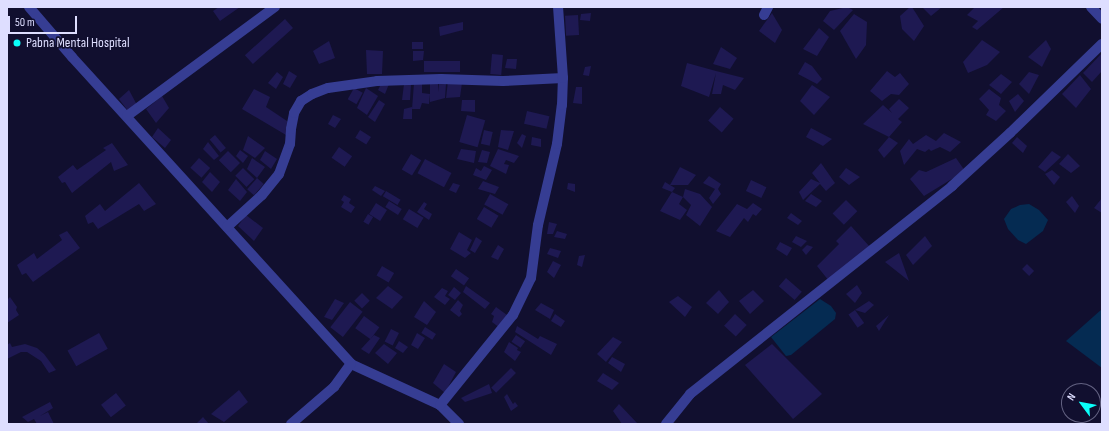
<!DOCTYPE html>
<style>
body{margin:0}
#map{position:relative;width:1109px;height:431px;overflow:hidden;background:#110f2f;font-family:"Sofia Sans Condensed",sans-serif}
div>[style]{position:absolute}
.water>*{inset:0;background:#052b52}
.building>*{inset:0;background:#1e1952;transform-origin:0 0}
.street>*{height:10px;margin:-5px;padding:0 5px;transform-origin:5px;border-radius:5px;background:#363d93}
.dots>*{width:11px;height:11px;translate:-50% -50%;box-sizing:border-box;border:2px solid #110f2f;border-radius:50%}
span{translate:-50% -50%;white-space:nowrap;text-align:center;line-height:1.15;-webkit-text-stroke:3.5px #110f2f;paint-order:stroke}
.poi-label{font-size:14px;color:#dedeff}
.left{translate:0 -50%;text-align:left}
.frame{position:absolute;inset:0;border:8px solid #dedeff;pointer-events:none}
.north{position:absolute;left:1061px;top:383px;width:40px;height:40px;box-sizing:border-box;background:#110f2f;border:1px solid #636282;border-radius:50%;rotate:302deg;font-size:11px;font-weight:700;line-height:16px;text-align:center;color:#dedeff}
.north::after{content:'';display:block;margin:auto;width:14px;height:18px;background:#0afffa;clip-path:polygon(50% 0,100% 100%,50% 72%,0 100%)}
.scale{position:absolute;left:8px;top:16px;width:69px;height:18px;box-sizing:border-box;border:2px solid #dedeff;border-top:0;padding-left:5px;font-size:12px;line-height:14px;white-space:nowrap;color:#dedeff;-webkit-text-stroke:3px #110f2f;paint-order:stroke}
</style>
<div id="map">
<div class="water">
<i style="clip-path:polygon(1029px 204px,1039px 210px,1048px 220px,1043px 231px,1026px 244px,1018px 240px,1008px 229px,1004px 219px,1011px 209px,1020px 205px)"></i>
<i style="clip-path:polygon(820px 299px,831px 306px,836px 313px,835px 319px,791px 355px,786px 356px,771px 337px)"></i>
<i style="clip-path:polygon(1102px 309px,1102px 368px,1066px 341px)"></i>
</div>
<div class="building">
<i style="clip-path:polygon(219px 7px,240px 7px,220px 21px,213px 11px)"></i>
<i style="clip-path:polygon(847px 7px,853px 10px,834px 30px,823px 21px,830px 11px)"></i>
<i style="clip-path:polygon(910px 7px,912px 7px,924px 26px,914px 41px,902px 29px,900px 16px)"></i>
<i style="clip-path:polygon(922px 7px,942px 7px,931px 16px)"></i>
<i style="clip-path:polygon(975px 7px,1004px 7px,977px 30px,972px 27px,978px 21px,967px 15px)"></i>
<i style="clip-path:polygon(591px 13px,590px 21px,580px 20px,581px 14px)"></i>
<i style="clip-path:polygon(772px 13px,782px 30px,775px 43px,759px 31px)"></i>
<i style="clip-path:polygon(854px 14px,867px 22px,866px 45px,856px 59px,840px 31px)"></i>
<i style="left:578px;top:15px;width:20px;height:13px;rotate:87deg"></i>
<i style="left:285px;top:19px;width:12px;height:54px;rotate:48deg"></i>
<i style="clip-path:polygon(463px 22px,463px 30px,440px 36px,439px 27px)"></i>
<i style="clip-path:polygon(819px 28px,829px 37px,817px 56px,803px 49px)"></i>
<i style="clip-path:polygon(982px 40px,1000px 52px,987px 65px,968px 73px,963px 62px)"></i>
<i style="clip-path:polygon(1046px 40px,1051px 49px,1042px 67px,1028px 57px)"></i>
<i style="clip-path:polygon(329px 41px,335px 58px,319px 64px,313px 51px)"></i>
<i style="left:412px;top:42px;width:11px;height:7px"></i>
<i style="clip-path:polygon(721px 47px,737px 58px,730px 69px,713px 64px)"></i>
<i style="clip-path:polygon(366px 50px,383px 51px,382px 74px,367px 74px)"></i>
<i style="clip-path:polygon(413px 51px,424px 51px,423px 60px,413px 61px)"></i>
<i style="clip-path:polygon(1102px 53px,1102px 71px,1092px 82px,1083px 73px)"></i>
<i style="left:492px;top:54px;width:11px;height:20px;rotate:5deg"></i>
<i style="clip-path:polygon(507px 59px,517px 59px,516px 69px,505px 68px)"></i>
<i style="left:460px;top:61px;width:11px;height:36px;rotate:90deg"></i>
<i style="clip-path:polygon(805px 62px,812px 66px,822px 79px,817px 84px,798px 74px)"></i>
<i style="clip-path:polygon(687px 63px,716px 71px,744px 78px,735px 90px,723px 85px,721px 94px,712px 94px,716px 73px,709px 97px,681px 86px)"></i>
<i style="clip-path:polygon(591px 66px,589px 76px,583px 75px,585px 67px)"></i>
<i style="clip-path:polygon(289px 71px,297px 76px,290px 88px,283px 84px)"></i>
<i style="clip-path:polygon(887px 71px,895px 77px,900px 73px,909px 84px,899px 95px,891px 94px,882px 101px,870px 91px)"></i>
<i style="clip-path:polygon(277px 72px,283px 77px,276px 89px,268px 83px)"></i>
<i style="clip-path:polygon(1029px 72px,1039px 75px,1029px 94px,1019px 84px)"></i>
<i style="clip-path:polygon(1001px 74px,1012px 82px,1001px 94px,989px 85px)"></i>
<i style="clip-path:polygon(1080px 75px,1091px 89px,1076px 108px,1062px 94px)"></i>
<i style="clip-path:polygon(448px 81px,462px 83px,460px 97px,446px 98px)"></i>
<i style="clip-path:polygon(382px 82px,389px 84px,385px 94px,378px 90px)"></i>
<i style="clip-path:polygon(438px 82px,438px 92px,439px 84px,446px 84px,445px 98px,430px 102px,430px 83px)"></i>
<i style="clip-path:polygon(414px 83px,422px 83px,422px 93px,430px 94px,429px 104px,422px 103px,420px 109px,412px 109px)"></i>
<i style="clip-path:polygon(404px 84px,411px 84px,410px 100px,402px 100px)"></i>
<i style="clip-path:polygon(812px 85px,830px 97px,814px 115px,800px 101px)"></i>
<i style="clip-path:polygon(576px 87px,582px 87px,582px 104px,573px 103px)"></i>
<i style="left:354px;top:88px;width:10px;height:13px;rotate:29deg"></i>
<i style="clip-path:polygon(366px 88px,378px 96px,367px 115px,357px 108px)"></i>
<i style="clip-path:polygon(254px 89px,270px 97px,266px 107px,290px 123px,286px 135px,242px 109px)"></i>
<i style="clip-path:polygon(989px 89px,1001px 98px,999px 105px,1006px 111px,996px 121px,986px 115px,989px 110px,979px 99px)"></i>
<i style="clip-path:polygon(129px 90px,137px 105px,128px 111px,119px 99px)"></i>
<i style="clip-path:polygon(1018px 94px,1024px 101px,1015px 112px,1009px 101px)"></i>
<i style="clip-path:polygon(162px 96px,169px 108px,156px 123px,146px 109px)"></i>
<i style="clip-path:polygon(899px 99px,909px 108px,898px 119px,902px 122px,889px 137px,863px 124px,883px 105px,892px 113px,889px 109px)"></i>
<i style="clip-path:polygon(379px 100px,385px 104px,375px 122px,368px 117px)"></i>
<i style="clip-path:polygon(462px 100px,475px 100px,475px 112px,461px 111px)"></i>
<i style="clip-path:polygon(412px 107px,412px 119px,403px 119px,404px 109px)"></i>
<i style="left:720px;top:107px;width:18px;height:18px;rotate:41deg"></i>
<i style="left:527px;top:111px;width:23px;height:13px;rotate:13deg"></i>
<i style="clip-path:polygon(333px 115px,341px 119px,335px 128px,328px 124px)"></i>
<i style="left:467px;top:115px;width:19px;height:28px;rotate:16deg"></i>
<i style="clip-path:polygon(158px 128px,171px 140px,165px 148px,152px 137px)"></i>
<i style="clip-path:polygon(811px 128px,832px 139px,823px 146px,806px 137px)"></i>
<i style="left:360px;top:130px;width:13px;height:9px;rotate:32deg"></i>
<i style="left:484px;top:130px;width:9px;height:14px;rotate:13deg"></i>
<i style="clip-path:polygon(501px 130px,514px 131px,508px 150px,498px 147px)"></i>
<i style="clip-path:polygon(944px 133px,961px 142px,950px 152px,940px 147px,931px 151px,929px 149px,925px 152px,917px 149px,904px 165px,900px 151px,909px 139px,913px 144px,926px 135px,936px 141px)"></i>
<i style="clip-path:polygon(522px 134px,526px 136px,522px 148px,517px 143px)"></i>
<i style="left:215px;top:135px;width:17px;height:7px;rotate:50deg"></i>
<i style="clip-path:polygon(248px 136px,265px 148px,255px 158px,243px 150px)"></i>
<i style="clip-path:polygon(532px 137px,541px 139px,541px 147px,531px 145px)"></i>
<i style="clip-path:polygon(889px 137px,898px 143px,884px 158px,878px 150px)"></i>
<i style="clip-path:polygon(1017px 137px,1027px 146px,1023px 153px,1012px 143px)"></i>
<i style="clip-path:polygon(208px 142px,219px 156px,214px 160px,203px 149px)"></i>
<i style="clip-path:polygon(112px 143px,128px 165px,114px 171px,111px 162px,72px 193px,65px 182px,62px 183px,58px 177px,73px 165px,77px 170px,106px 150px,103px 148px)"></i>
<i style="left:339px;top:147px;width:16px;height:13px;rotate:35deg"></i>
<i style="clip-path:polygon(461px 149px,476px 151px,474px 163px,457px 159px)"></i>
<i style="clip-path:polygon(498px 149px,519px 156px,514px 163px,506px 160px,504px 164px,509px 165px,506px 174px,490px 166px)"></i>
<i style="clip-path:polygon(240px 150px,248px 156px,243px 163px,236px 156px)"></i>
<i style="clip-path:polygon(482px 150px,490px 152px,487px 163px,478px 162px)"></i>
<i style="left:228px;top:151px;width:17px;height:13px;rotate:45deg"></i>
<i style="clip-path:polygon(265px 151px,277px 159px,271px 169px,260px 160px)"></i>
<i style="clip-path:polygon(1052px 151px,1061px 157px,1045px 172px,1038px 167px)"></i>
<i style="left:411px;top:154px;width:12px;height:18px;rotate:31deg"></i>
<i style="clip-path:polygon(1068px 154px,1080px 166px,1071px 173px,1059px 164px)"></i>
<i style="left:199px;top:158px;width:15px;height:13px;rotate:42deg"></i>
<i style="clip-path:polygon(252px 158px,265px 167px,257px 178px,247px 169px)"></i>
<i style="clip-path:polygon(956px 158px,965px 171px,924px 196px,910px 179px,919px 170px,926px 172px)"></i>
<i style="left:425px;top:159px;width:30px;height:16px;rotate:28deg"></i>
<i style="clip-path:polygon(821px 163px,835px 183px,826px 191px,820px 184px,803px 200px,799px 192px,811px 179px,820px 183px,812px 173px)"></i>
<i style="clip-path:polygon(484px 166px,492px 170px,486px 180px,473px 175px,476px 168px,481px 171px)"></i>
<i style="clip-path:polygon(680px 167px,696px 175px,688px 185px,670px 185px)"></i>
<i style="left:243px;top:168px;width:16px;height:11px;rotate:45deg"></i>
<i style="clip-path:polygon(846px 168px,860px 177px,849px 185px,839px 177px)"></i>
<i style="clip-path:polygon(1052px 170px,1060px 177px,1054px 185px,1045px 174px)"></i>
<i style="clip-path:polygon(210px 172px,220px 182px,212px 192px,202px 182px)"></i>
<i style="clip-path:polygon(709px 176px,721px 184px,718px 189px,721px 194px,713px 204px,709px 198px,715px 189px,703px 183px)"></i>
<i style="left:257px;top:178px;width:9px;height:15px;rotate:41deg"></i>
<i style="clip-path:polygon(236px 179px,247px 192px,240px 201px,228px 190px)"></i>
<i style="left:751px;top:180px;width:17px;height:12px;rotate:25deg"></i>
<i style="clip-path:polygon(483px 181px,499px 187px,495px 194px,478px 189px)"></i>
<i style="clip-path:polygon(665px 182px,675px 188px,672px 192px,662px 188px)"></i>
<i style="clip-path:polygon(139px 183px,156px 204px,144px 211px,139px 204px,98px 229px,93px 222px,88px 224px,85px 216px,100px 204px,105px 211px)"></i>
<i style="clip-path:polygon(453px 183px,460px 185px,456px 193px,449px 190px)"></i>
<i style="clip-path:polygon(568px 183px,575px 184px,575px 192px,567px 189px)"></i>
<i style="clip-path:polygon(375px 186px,385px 191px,381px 196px,372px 190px)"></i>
<i style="clip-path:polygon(685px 189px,700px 194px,712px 207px,700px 226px,686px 215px,691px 205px,683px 197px)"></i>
<i style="left:386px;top:191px;width:17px;height:6px;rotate:31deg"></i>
<i style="clip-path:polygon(672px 192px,683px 197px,679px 204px,687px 210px,680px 220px,660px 211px)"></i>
<i style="left:490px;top:194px;width:21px;height:12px;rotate:29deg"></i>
<i style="clip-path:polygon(811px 194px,822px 201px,816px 207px,805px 201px)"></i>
<i style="clip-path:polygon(344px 195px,351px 199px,349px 203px,355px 207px,351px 213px,341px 207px,344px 202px,341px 200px)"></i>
<i style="clip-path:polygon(1072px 196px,1079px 206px,1075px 213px,1066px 202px)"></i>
<i style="clip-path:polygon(1102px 198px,1102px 213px,1094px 208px)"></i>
<i style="left:846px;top:200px;width:16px;height:19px;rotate:45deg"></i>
<i style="left:389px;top:201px;width:15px;height:7px;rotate:32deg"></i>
<i style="clip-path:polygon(424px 202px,427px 204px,424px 209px,432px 214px,429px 220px,417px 212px)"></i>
<i style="left:376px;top:203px;width:13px;height:13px;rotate:32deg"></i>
<i style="clip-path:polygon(753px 203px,762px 209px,756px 216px,753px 214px,748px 222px,744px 218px,730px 237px,716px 231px,737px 204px,747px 209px)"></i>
<i style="left:484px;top:207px;width:17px;height:14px;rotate:31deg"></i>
<i style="left:409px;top:209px;width:17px;height:12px;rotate:31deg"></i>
<i style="clip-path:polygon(791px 213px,802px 221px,798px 225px,787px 218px)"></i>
<i style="left:368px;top:214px;width:6px;height:9px;rotate:31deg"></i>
<i style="clip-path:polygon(246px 215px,263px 228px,254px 241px,238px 226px)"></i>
<i style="clip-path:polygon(549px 222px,557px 224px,553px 234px,547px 234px)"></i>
<i style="clip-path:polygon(851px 226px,870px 247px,829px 281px,817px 266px,839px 244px,836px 241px)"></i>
<i style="clip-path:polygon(67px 231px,80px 248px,33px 282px,26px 273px,22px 275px,17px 265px,34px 253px,37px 259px,62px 240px,59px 235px)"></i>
<i style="clip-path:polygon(557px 231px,567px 234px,565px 239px,554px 237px)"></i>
<i style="clip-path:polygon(459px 232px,472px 240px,467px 250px,471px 253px,465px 258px,450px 249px)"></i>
<i style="clip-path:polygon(796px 236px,807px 241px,801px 247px,792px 242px)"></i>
<i style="clip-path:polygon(925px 236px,932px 246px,913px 265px,906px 255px)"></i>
<i style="clip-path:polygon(476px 237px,482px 241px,475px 253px,470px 250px)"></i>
<i style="clip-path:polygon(780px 242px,792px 248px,787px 256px,776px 249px)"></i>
<i style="clip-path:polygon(498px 245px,504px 249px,498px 260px,491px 257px)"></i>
<i style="clip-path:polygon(807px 245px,813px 247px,806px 255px,802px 250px)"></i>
<i style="clip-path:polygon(550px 248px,561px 251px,558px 258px,547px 254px)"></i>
<i style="clip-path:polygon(899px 253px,909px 281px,885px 262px)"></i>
<i style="clip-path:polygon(585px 255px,582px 267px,577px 265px,579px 256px)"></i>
<i style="clip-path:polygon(553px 261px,561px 265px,554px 278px,547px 272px)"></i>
<i style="left:1027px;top:264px;width:10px;height:7px;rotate:45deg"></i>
<i style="left:382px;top:266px;width:14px;height:11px;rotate:30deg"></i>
<i style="left:456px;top:269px;width:16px;height:9px;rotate:35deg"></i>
<i style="left:786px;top:278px;width:21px;height:11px;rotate:41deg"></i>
<i style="clip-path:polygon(857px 285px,862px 293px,855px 303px,846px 294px)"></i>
<i style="clip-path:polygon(388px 286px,403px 297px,392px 309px,376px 298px)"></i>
<i style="clip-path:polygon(466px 286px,490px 303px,485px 309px,463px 292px)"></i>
<i style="clip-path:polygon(454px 287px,461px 293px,455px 300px,448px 295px)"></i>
<i style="clip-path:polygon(442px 288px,448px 291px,445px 296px,450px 299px,445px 305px,434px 297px)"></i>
<i style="clip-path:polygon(719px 290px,729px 302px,718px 314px,706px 303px)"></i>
<i style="clip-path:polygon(753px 290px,764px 301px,750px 314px,739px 301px)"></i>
<i style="left:362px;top:293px;width:11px;height:11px;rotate:45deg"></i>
<i style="clip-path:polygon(678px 296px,692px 307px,685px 317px,669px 302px)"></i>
<i style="clip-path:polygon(10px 297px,17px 307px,16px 310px,19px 315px,7px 323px,7px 300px)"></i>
<i style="clip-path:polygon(335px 299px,344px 303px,332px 320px,324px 317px)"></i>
<i style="clip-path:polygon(458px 300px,463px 305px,460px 311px,462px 314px,459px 317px,450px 310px)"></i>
<i style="clip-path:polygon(424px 301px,436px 312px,427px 325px,414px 317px)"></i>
<i style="clip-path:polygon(869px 301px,874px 305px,865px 313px,855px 310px)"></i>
<i style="left:350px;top:302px;width:16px;height:32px;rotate:38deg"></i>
<i style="clip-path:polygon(541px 303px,554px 310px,550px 319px,535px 310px)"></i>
<i style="clip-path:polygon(496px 307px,507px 315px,500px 328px,492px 322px,494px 316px,491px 314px)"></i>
<i style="left:855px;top:310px;width:16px;height:8px;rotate:55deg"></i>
<i style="clip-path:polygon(555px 314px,565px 321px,561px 327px,551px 321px)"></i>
<i style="left:735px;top:314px;width:16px;height:16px;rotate:43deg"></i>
<i style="clip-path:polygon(889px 315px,879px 331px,876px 326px)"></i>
<i style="left:364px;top:316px;width:19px;height:15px;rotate:36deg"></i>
<i style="clip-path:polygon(517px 326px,538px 339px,540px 336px,557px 344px,551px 355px,515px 332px)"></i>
<i style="left:425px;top:327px;width:13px;height:7px;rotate:32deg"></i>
<i style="left:391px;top:329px;width:9px;height:14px;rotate:27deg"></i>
<i style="left:99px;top:333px;width:18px;height:36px;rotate:61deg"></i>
<i style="clip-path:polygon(417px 333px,425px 338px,418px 349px,411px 345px)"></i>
<i style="clip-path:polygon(374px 335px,380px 338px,369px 354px,361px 349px)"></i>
<i style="left:516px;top:335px;width:11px;height:8px;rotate:34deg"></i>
<i style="clip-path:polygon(613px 337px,622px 342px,606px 362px,597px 354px)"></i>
<i style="clip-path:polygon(399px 341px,408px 347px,403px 353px,395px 348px)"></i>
<i style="clip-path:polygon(509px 342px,518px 348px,517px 350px,521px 352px,515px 361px,504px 352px)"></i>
<i style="clip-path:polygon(10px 343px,12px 347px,25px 344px,37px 348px,44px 354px,56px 370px,49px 373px,41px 361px,27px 352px,21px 352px,7px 359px,7px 345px)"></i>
<i style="clip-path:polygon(384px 344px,397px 353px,388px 364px,375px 353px)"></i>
<i style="clip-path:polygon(772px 344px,822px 394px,793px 419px,745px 365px)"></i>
<i style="clip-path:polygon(612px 357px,625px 364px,621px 372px,608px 363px)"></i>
<i style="clip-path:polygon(444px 364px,456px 372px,445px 393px,433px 383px)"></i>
<i style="left:511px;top:368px;width:7px;height:28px;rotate:45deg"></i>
<i style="clip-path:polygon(603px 373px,619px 383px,612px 390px,597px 381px)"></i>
<i style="clip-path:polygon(489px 384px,492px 393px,465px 402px,461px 398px)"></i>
<i style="clip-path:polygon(239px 390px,248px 402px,224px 422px,211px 414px)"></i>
<i style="left:116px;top:393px;width:16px;height:19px;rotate:52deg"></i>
<i style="clip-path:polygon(507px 394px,513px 404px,515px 402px,518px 406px,511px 411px,504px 397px)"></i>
<i style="clip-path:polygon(50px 402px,53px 408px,40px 416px,48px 412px,54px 424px,37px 424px,34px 419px,28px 422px,22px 417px)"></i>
<i style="clip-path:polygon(619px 404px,638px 424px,622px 424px,613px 411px)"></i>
<i style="clip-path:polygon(203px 417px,209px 424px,196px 424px)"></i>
</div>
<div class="street">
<i style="left:29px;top:7px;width:66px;rotate:49.3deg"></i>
<i style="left:72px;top:57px;width:415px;rotate:47.7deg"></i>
<i style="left:351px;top:364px;width:98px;rotate:24.7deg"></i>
<i style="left:440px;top:405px;width:27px;rotate:45deg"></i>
<i style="left:1091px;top:7px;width:16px;rotate:47deg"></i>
<i style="left:764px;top:15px;width:9px;rotate:-63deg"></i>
<i style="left:127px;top:116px;width:184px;rotate:-36.4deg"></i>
<i style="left:227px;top:227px;width:47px;rotate:-42.4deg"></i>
<i style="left:262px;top:195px;width:27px;rotate:-51deg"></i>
<i style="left:279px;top:174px;width:32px;rotate:-70deg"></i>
<i style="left:290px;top:144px;width:15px;rotate:-86deg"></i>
<i style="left:291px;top:129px;width:16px;rotate:-79deg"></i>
<i style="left:294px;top:113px;width:14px;rotate:-60deg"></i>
<i style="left:301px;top:101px;width:13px;rotate:-32deg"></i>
<i style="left:312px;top:94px;width:17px;rotate:-21deg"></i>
<i style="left:328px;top:88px;width:49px;rotate:-8.1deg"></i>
<i style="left:377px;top:81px;width:64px;rotate:-1.8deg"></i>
<i style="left:441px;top:79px;width:62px;rotate:1.8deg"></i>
<i style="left:503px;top:81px;width:60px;rotate:-2.9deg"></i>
<i style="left:440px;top:405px;width:116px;rotate:-51deg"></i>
<i style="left:513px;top:315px;width:41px;rotate:-64.1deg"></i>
<i style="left:531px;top:278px;width:53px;rotate:-82.5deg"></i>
<i style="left:538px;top:225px;width:83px;rotate:-76.8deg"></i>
<i style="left:557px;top:144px;width:39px;rotate:-83deg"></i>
<i style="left:562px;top:105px;width:27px;rotate:-88deg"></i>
<i style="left:563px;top:78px;width:71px;rotate:-94deg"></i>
<i style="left:291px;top:424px;width:57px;rotate:-40.7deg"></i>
<i style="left:334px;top:387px;width:29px;rotate:-54deg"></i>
<i style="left:666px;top:424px;width:38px;rotate:-51deg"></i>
<i style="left:690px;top:394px;width:335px;rotate:-38.4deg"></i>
<i style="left:952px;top:186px;width:79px;rotate:-42.4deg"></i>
<i style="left:1010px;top:133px;width:128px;rotate:-44.1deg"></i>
</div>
<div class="dots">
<i style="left:17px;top:43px;background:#0afffa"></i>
</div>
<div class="poi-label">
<span class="left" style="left:26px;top:43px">Pabna Mental Hospital</span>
</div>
<div class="frame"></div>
<div class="north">N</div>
<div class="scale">50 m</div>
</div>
